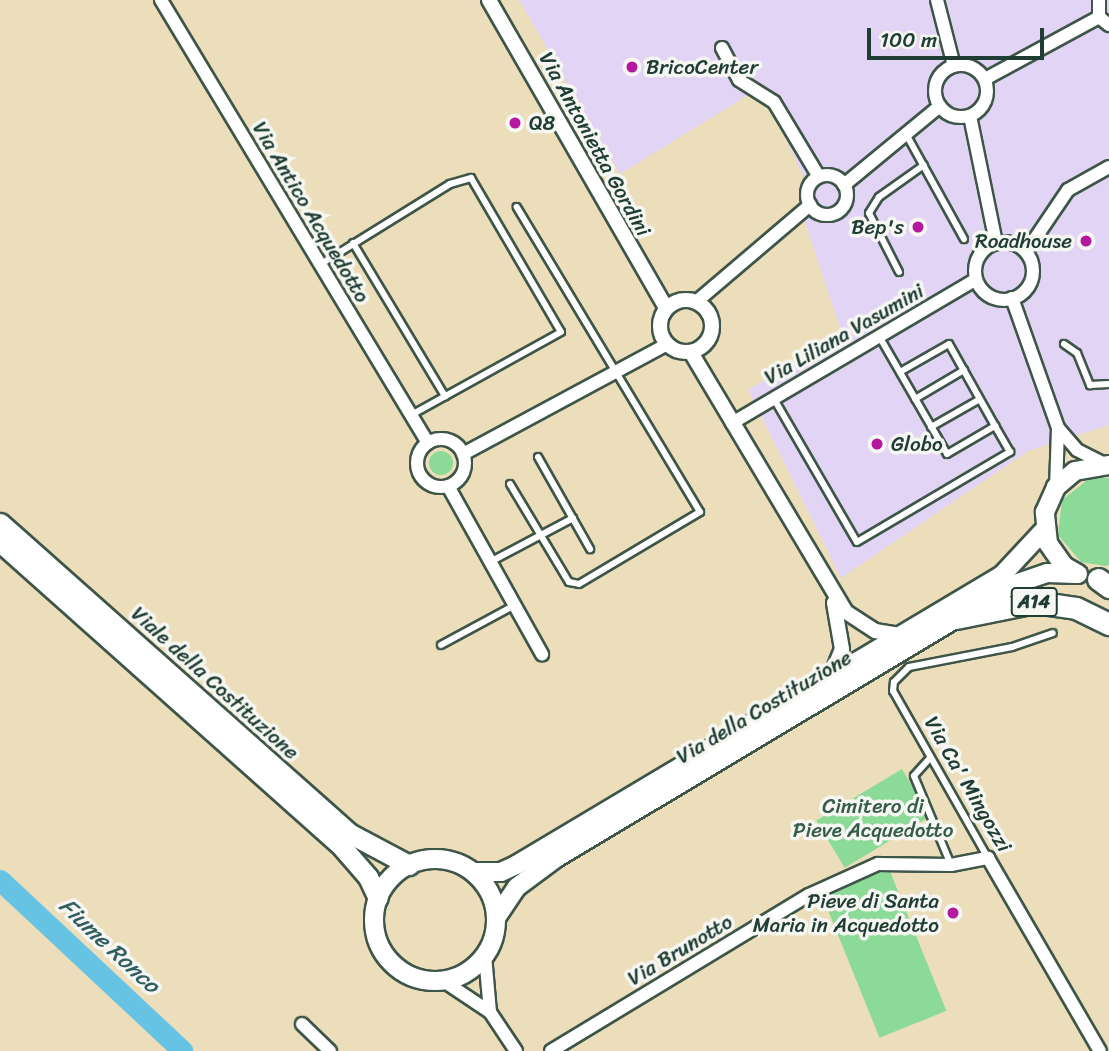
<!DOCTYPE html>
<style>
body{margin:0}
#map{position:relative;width:1109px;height:1051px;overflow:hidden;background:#ecdebb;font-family:Sriracha,sans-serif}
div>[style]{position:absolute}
.built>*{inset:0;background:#e1d4f4}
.green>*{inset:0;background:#8bda98;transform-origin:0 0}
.round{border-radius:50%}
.river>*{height:21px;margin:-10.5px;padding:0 10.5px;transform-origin:10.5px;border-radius:10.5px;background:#66c3e4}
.roads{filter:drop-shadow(2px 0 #3e5548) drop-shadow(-2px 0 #3e5548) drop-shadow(0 2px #3e5548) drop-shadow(0 -2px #3e5548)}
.service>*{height:6px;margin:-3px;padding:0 3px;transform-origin:3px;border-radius:3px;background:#fff}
.minor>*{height:12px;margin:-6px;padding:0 6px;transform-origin:6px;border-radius:6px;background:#fff}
.minor>.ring{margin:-6px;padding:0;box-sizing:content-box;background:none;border:12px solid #fff;border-radius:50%}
.tertiary>*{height:14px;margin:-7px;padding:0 7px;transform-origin:7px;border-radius:7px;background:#fff}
.tertiary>.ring{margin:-7px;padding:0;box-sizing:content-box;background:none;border:14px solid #fff;border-radius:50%}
.primary>*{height:18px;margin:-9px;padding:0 9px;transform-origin:9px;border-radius:9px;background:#fff}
.primary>.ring{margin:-9px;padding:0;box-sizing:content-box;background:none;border:18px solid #fff;border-radius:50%}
.trunk>*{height:19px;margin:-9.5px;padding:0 9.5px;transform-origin:9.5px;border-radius:9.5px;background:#fff}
.motorway>*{height:21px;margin:-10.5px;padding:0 10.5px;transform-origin:10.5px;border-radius:10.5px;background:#fff}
.dots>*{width:19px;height:19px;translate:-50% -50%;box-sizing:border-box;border:4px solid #f6f6f2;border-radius:50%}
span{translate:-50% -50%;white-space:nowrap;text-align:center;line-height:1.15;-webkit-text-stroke:7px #f6f6f2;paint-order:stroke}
.shield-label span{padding:2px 5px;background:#f6f6f2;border:2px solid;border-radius:5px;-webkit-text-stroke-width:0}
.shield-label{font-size:19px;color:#1f3d34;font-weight:700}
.poi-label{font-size:21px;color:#1f3d34}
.left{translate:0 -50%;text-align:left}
.right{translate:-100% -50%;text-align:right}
.street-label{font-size:21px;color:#1f3d34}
.park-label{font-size:21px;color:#355c48}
.water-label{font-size:23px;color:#315e60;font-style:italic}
.scale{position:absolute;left:867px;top:28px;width:177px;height:32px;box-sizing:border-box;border:4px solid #1f3d34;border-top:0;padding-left:9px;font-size:21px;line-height:24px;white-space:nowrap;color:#1f3d34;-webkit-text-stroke:5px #f6f6f2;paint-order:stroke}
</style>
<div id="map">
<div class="built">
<i style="clip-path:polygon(519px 0,1109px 0,1109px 425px,1028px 451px,841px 578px,748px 390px,842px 334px,799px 204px,804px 177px,761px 87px,620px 174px)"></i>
</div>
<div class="green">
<i class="round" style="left:429px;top:451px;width:24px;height:24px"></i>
<i style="clip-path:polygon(1090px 478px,1109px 478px,1109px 565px,1105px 566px,1081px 562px,1058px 535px,1062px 500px)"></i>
<i style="left:902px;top:769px;width:55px;height:100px;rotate:59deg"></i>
<i style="left:889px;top:869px;width:153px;height:72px;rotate:68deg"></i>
</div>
<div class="river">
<i style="left:0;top:880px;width:250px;rotate:43.1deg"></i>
</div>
<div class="roads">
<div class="service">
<i style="left:906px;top:134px;width:120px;rotate:61.1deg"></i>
<i style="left:353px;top:243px;width:179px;rotate:59deg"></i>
<i style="left:321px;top:264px;width:152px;rotate:-31.8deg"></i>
<i style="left:450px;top:184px;width:22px;rotate:-16deg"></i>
<i style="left:471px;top:178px;width:178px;rotate:59.7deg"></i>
<i style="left:561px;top:332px;width:171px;rotate:151deg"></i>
<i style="left:899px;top:272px;width:66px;rotate:-117deg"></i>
<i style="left:869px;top:213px;width:19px;rotate:-58deg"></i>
<i style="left:879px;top:197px;width:55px;rotate:-35.4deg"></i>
<i style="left:879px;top:336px;width:136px;rotate:60deg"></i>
<i style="left:947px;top:454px;width:56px;rotate:-30.3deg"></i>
<i style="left:995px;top:426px;width:94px;rotate:-119.3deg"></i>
<i style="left:949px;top:344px;width:56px;rotate:150.3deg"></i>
<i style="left:1064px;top:344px;width:16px;rotate:35deg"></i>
<i style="left:1077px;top:353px;width:35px;rotate:68deg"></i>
<i style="left:1090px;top:385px;width:19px;rotate:-3deg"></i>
<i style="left:774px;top:399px;width:165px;rotate:59.9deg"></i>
<i style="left:857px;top:542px;width:178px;rotate:-30.5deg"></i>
<i style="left:1010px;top:452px;width:30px;rotate:-120deg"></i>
<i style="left:915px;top:399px;width:57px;rotate:-30.6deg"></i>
<i style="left:931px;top:427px;width:56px;rotate:-29.7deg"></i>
<i style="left:538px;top:457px;width:106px;rotate:60.5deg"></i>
<i style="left:510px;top:484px;width:114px;rotate:59deg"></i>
<i style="left:569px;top:582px;width:10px;rotate:11deg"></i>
<i style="left:579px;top:584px;width:141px;rotate:-30.8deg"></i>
<i style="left:700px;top:512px;width:356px;rotate:-121deg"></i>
<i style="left:490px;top:562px;width:94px;rotate:-27.9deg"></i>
<i style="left:441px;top:645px;width:84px;rotate:-28.4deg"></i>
<i style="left:930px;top:758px;width:24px;rotate:132deg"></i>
<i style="left:914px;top:776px;width:96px;rotate:67.4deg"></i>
<i style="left:988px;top:858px;width:192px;rotate:-119.6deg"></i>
<i style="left:893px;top:691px;width:9px;rotate:-84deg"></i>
<i style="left:894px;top:682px;width:21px;rotate:-45deg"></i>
<i style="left:909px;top:667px;width:105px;rotate:-11deg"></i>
<i style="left:1012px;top:647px;width:43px;rotate:-18.9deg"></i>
</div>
<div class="minor">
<i style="left:161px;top:0;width:517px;rotate:58.92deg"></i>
<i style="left:937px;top:0;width:68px;rotate:75.6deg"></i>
<i style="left:1099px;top:0;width:17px;rotate:90deg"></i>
<i style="left:1099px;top:17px;width:13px;rotate:39deg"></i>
<i style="left:722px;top:48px;width:36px;rotate:62deg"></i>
<i style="left:739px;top:80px;width:41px;rotate:32.2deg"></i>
<i style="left:774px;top:102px;width:87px;rotate:59deg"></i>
<i class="ring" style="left:935px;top:65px;width:40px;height:40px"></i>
<i style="left:985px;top:79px;width:130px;rotate:-28.5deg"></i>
<i style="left:970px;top:116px;width:130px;rotate:78.4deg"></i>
<i class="ring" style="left:807px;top:175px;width:28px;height:28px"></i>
<i style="left:844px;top:185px;width:124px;rotate:-39.5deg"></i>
<i class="ring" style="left:975px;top:242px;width:46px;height:46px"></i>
<i style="left:1026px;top:252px;width:75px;rotate:-55.9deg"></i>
<i style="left:1068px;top:190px;width:47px;rotate:-29.3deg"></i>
<i style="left:1012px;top:298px;width:138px;rotate:70.5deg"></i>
<i style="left:1058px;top:428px;width:59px;rotate:91.9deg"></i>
<i style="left:696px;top:302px;width:150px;rotate:-40.4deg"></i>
<i style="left:732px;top:423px;width:283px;rotate:-30.5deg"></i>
<i style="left:1058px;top:428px;width:29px;rotate:49deg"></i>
<i style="left:1077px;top:450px;width:34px;rotate:27deg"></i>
<i class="ring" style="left:417px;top:439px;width:36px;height:36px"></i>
<i style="left:463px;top:454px;width:232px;rotate:-28.3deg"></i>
<i style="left:448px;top:486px;width:193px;rotate:60.8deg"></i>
<i style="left:485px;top:955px;width:57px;rotate:85deg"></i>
<i style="left:442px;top:980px;width:58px;rotate:33.7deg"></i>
<i style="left:490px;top:1012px;width:47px;rotate:56.3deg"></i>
<i style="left:302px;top:1024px;width:39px;rotate:44deg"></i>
<i style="left:551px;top:1051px;width:301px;rotate:-31.2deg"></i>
<i style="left:809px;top:895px;width:76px;rotate:-24.2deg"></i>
<i style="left:878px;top:864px;width:73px;rotate:0.8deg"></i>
<i style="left:951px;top:865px;width:38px;rotate:-11deg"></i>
<i style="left:988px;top:858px;width:223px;rotate:59.9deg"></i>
</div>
<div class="tertiary">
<i style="left:489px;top:0;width:355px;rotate:60.1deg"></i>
<i class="ring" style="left:660px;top:300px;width:38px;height:38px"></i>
<i style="left:692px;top:354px;width:300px;rotate:59.2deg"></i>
<i style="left:846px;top:612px;width:35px;rotate:33deg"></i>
<i style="left:875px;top:631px;width:25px;rotate:9deg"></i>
<i style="left:831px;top:676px;width:29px;rotate:-68deg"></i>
<i style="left:842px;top:649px;width:47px;rotate:-99.9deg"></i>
</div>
<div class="primary">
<i style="left:1078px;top:574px;width:16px;rotate:-150deg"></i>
<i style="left:1064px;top:566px;width:28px;rotate:-125deg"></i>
<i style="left:1048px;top:543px;width:31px;rotate:-96deg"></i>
<i style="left:1045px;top:512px;width:27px;rotate:-66deg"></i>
<i style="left:1056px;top:487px;width:25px;rotate:-40deg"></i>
<i style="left:1075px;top:471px;width:35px;rotate:-10deg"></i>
<i class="ring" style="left:374px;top:859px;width:104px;height:104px"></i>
<i style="left:474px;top:872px;width:27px"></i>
<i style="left:501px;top:872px;width:17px;rotate:-25deg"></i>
<i style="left:516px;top:865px;width:566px;rotate:-30.82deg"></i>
<i style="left:1002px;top:575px;width:62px;rotate:-47deg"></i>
<i style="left:496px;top:918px;width:37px;rotate:-56deg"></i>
<i style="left:517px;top:887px;width:49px;rotate:-36.6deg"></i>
<i style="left:556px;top:858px;width:531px;rotate:-30.91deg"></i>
<i style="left:1012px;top:585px;width:37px;rotate:-19deg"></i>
<i style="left:1047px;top:573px;width:29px;rotate:2deg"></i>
</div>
<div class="trunk">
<i style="left:0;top:523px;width:467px;rotate:41.6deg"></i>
<i style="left:349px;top:833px;width:68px;rotate:28.1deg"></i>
<i style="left:0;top:542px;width:458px;rotate:41.7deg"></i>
<i style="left:342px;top:847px;width:40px;rotate:49deg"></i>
<i style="left:368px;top:877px;width:23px;rotate:65deg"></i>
</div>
<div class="motorway">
<i style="left:1098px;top:579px;width:14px;rotate:36deg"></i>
<i style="left:956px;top:618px;width:81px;rotate:-11.4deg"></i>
<i style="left:1035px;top:602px;width:41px;rotate:8.3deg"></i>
<i style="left:1076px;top:608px;width:37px;rotate:26deg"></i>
</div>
</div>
<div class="dots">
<i style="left:632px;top:67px;background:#b5179e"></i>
<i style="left:515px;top:123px;background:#b5179e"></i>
<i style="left:918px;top:227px;background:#b5179e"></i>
<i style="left:1086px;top:241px;background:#b5179e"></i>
<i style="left:877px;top:444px;background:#b5179e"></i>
<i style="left:953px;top:913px;background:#b5179e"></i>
</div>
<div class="shield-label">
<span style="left:1034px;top:602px">A14</span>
</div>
<div class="poi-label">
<span class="left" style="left:646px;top:67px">BricoCenter</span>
<span class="left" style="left:529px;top:123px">Q8</span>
<span class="right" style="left:904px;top:227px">Bep's</span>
<span class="right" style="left:1072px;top:241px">Roadhouse</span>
<span class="left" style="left:891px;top:444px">Globo</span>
<span class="right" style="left:939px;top:913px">Pieve di Santa<br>Maria in Acquedotto</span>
</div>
<div class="street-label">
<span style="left:595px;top:144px;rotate:61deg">Via Antonietta Gordini</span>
<span style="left:311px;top:212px;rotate:59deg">Via Antico Acquedotto</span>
<span style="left:844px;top:334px;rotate:-30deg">Via Liliana Vasumini</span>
<span style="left:215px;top:683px;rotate:42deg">Viale della Costituzione</span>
<span style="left:764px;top:707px;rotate:-31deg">Via della Costituzione</span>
<span style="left:968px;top:784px;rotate:60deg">Via Ca' Mingozzi</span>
<span style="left:680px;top:950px;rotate:-31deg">Via Brunotto</span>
</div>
<div class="park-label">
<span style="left:873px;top:818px">Cimitero di<br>Pieve Acquedotto</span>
</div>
<div class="water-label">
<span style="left:109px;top:946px;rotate:43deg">Fiume Ronco</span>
</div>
<div class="scale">100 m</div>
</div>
